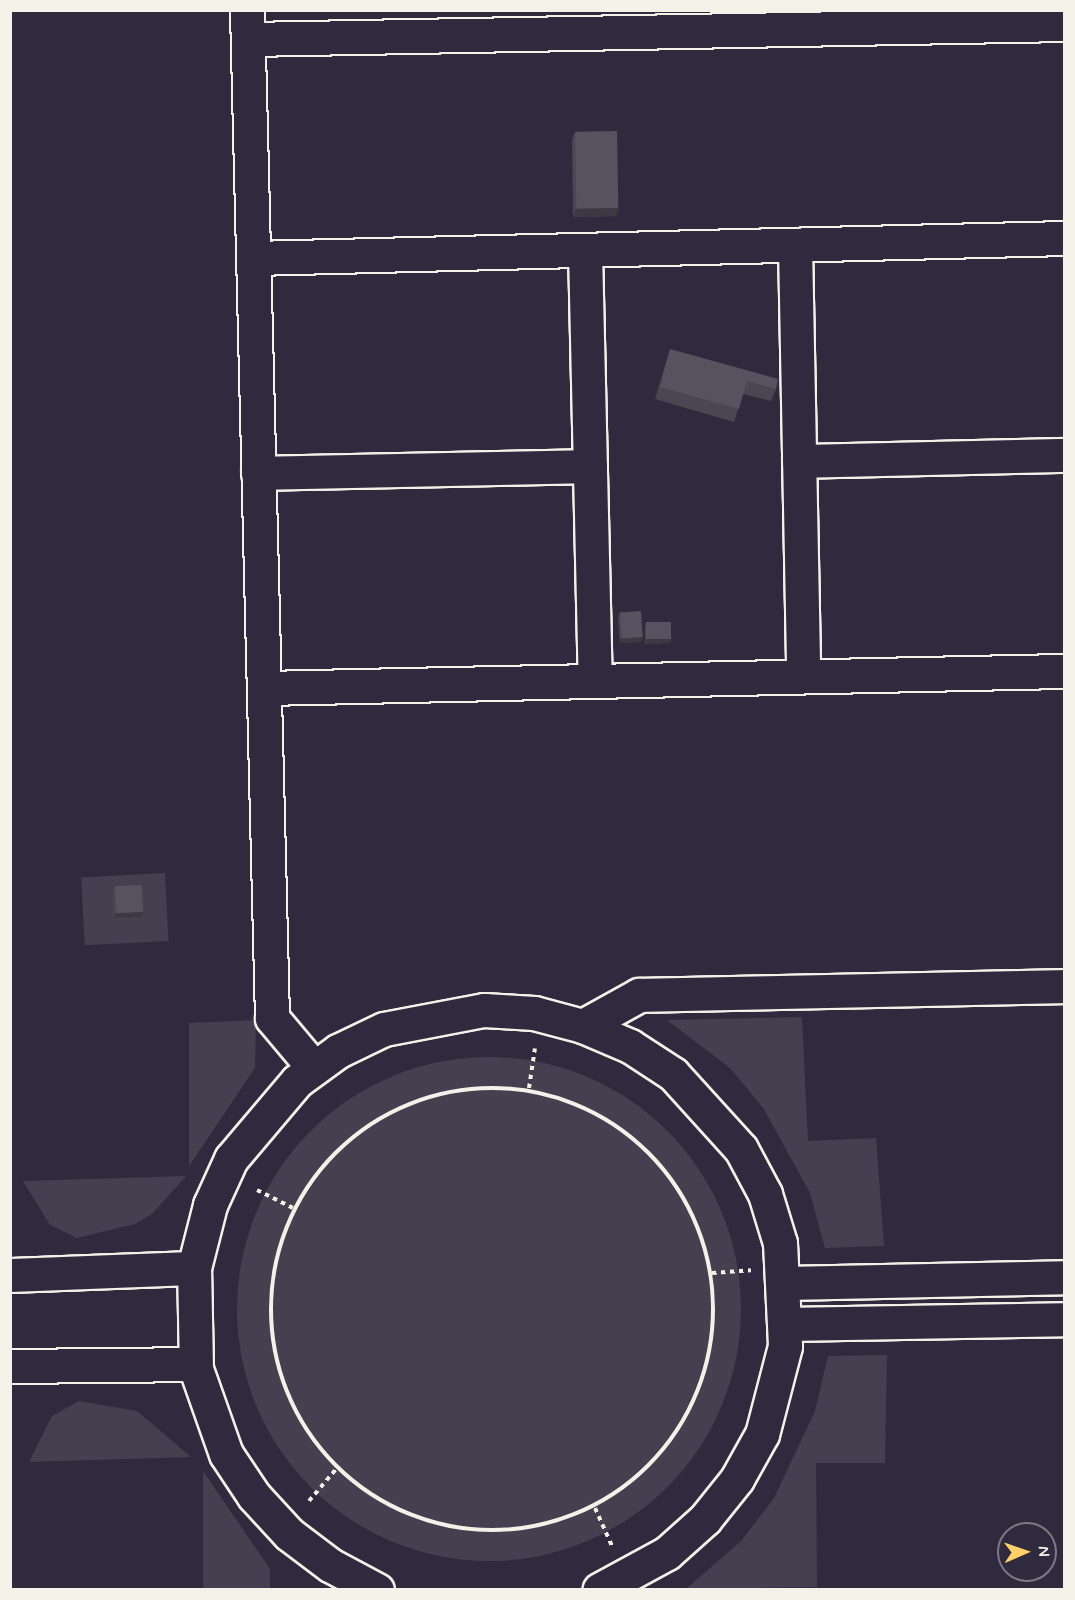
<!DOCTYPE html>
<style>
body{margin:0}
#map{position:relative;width:1075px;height:1600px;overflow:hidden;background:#2f2a3d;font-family:Mynerve,sans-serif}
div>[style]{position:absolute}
.green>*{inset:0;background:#454050;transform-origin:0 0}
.round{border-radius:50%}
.path>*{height:4px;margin-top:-2px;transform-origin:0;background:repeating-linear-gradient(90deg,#f4f1e8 0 4.5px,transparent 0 9px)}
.path>.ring{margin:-2px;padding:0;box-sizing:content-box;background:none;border:4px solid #f4f1e8;border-radius:50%}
.roads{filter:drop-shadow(2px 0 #f4f1e8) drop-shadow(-2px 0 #f4f1e8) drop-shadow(0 2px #f4f1e8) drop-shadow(0 -2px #f4f1e8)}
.minor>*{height:33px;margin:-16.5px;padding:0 16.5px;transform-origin:16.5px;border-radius:16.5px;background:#2f2a3d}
.wall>*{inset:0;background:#4a4752}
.shaded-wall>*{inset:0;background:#3c3942}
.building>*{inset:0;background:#56525f;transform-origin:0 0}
span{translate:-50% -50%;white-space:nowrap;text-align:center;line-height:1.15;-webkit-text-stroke:5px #2f2a3d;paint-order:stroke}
.frame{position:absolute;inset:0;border:12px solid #f4f1e8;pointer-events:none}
.north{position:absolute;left:997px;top:1522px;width:60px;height:60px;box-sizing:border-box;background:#2f2a3d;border:2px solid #7e7a81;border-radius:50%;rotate:88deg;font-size:16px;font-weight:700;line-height:24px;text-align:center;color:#f4f1e8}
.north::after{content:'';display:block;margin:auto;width:21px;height:27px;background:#ffd166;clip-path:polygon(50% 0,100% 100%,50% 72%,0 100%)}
</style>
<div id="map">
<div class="green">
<i style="left:165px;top:873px;width:68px;height:84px;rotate:87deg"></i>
<i style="clip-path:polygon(802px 1017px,808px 1141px,876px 1138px,884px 1246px,825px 1248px,810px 1193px,764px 1109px,730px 1068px,667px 1020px)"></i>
<i style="clip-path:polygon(256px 1020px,255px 1068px,189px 1166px,189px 1023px)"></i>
<i class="round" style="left:237px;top:1057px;width:504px;height:504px"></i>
<i style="clip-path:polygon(186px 1176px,152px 1214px,135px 1224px,77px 1238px,50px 1225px,23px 1181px)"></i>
<i style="clip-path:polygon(887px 1355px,885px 1463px,816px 1463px,817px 1587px,686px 1589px,742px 1540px,774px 1498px,815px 1411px,828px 1356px)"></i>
<i style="clip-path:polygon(79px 1401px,137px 1411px,191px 1457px,29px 1462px,52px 1416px)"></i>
<i style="clip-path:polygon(203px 1471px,270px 1569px,270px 1589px,203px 1589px)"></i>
</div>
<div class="path">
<i class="ring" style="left:271px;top:1088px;width:438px;height:438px"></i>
<i style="left:529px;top:1088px;width:40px;rotate:-81.5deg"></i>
<i style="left:257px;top:1190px;width:40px;rotate:26.6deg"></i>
<i style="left:712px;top:1273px;width:39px;rotate:-4deg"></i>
<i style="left:309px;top:1501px;width:42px;rotate:-49.8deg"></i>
<i style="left:595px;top:1508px;width:42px;rotate:65.9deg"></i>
</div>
<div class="roads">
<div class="minor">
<i style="left:247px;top:10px;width:1008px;rotate:88.58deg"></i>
<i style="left:272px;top:1018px;width:65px;rotate:50deg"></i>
<i style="left:248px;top:39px;width:816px;rotate:-1.05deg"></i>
<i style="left:795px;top:245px;width:431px;rotate:88.9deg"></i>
<i style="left:585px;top:250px;width:431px;rotate:88.7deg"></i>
<i style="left:253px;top:258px;width:811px;rotate:-1.41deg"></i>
<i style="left:799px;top:461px;width:265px;rotate:-1.3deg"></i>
<i style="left:258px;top:473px;width:332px;rotate:-1.2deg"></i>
<i style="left:264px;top:688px;width:800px;rotate:-1.22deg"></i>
<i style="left:583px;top:1026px;width:64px;rotate:-29deg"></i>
<i style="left:639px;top:995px;width:425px;rotate:-1.2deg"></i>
<i style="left:10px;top:1275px;width:184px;rotate:-2.2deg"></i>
<i style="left:785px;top:1283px;width:279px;rotate:-1.2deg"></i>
<i style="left:786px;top:1324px;width:278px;rotate:-1deg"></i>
<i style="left:10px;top:1366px;width:185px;rotate:-0.6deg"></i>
<i style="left:377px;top:1590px;width:53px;rotate:-152deg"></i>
<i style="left:330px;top:1565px;width:51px;rotate:-142.9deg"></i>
<i style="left:289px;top:1534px;width:52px;rotate:-132.6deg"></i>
<i style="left:254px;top:1496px;width:50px;rotate:-123.7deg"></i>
<i style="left:226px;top:1454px;width:90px;rotate:-109.4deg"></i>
<i style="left:196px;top:1369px;width:101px;rotate:-91.1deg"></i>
<i style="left:194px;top:1268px;width:65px;rotate:-75.7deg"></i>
<i style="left:210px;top:1205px;width:51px;rotate:-65.5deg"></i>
<i style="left:231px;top:1159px;width:102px;rotate:-49.8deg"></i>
<i style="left:297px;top:1081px;width:51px;rotate:-36.2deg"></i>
<i style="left:338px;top:1051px;width:51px;rotate:-25.6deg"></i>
<i style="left:384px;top:1029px;width:102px;rotate:-10.8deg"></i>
<i style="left:484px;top:1010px;width:50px;rotate:3.4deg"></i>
<i style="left:534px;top:1013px;width:51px;rotate:14.9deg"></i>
<i style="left:583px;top:1026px;width:51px;rotate:23.1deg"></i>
<i style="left:630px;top:1046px;width:51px;rotate:33.1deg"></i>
<i style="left:673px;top:1074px;width:101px;rotate:47.8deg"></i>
<i style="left:741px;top:1149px;width:51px;rotate:61.9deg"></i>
<i style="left:765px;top:1194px;width:51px;rotate:73deg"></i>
<i style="left:780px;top:1243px;width:103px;rotate:87.2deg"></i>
<i style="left:785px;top:1346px;width:91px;rotate:104.6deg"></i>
<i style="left:762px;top:1434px;width:51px;rotate:119.1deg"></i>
<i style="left:737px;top:1479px;width:51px;rotate:128.7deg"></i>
<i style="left:705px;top:1519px;width:51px;rotate:138.2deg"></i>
<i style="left:667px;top:1553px;width:77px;rotate:151.4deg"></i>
</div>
</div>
<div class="wall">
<i style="clip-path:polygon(575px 132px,616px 216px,573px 217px,572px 140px)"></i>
<i style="clip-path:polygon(670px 349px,776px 389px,771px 401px,743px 394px,734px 422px,655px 399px,666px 362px)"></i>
<i style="clip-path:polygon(620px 612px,641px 642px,620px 643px,618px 617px)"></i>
<i style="clip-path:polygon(646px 622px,672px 638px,670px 643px,645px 644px,645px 627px)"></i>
<i style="clip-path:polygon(115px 886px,141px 917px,114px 918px,113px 891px)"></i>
</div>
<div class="shaded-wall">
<i style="clip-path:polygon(576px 208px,619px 208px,616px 216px,573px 217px)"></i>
<i style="clip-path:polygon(643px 637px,641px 642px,620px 643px,621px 638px)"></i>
<i style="clip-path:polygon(672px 638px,670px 643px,645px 644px,647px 639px)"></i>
<i style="clip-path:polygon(143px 912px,141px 917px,114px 918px,116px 913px)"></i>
</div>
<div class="building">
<i style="left:617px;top:131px;width:77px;height:42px;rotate:89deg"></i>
<i style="clip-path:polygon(670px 349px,778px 379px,776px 389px,747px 381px,739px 409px,660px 387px)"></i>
<i style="left:641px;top:611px;width:26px;height:21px;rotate:86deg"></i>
<i style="left:646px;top:622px;width:25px;height:17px"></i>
<i style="left:142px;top:885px;width:27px;height:27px;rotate:88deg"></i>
</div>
<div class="frame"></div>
<div class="north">N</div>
</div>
